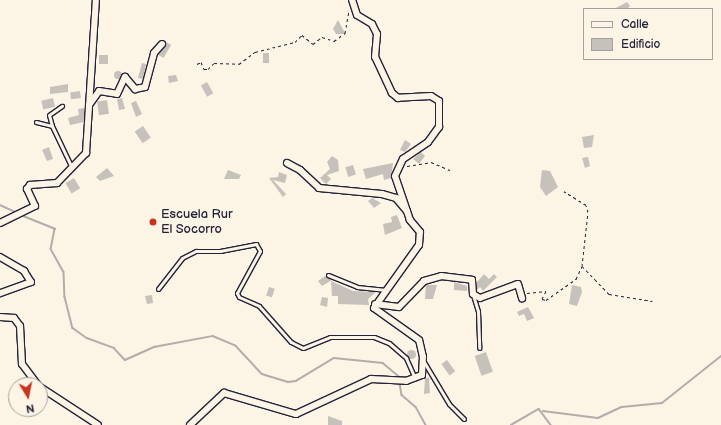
<!DOCTYPE html>
<style>
body{margin:0}
#map{position:relative;width:721px;height:425px;overflow:hidden;background:#fcf5e5;font-family:"Balsamiq Sans",sans-serif}
div>[style]{position:absolute}
.stream>*{height:1.5px;margin:-0.75px;padding:0 0.75px;transform-origin:0.75px;border-radius:0.75px;background:#b2adab}
.building>*{inset:0;background:#c6c1bb;transform-origin:0 0}
.round{border-radius:50%}
.path>*{height:1px;margin-top:-0.5px;transform-origin:0;background:repeating-linear-gradient(90deg,#22223b 0 3px,transparent 0 6px)}
.roads{filter:drop-shadow(1px 0 #22223b) drop-shadow(-1px 0 #22223b) drop-shadow(0 1px #22223b) drop-shadow(0 -1px #22223b)}
.service>*{height:3px;margin:-1.5px;padding:0 1.5px;transform-origin:1.5px;border-radius:1.5px;background:#fcf5e5}
.minor>*{height:6px;margin:-3px;padding:0 3px;transform-origin:3px;border-radius:3px;background:#fcf5e5}
.dots>*{width:11px;height:11px;translate:-50% -50%;box-sizing:border-box;border:2px solid #fcf5e5;border-radius:50%}
span{translate:-50% -50%;white-space:nowrap;text-align:center;line-height:1.15;-webkit-text-stroke:3px #fcf5e5;paint-order:stroke}
.poi-label{font-size:13px;color:#22223b}
.left{translate:0 -50%;text-align:left}
.legend{position:absolute;left:583px;top:8px;width:130px;height:52px;box-sizing:border-box;background:#fcf5e5;border:1px solid #a5a1a1;margin:0;padding:5px 7px;list-style:none;font-size:12px;color:#22223b}
.legend li{display:flex;align-items:center;gap:8px;height:20px}
.legend b{width:20px;border:1px solid #a5a1a1}
.north{position:absolute;left:8px;top:377px;width:40px;height:40px;box-sizing:border-box;background:#fcf5e5;border:1px solid #a5a1a1;border-radius:50%;rotate:170deg;font-size:11px;font-weight:700;line-height:16px;text-align:center;color:#22223b}
.north::after{content:'';display:block;margin:auto;width:14px;height:18px;background:#c8321e;clip-path:polygon(50% 0,100% 100%,50% 72%,0 100%)}
</style>
<div id="map">
<div class="stream">
<i style="left:0;top:205px;width:17px;rotate:24deg"></i>
<i style="left:21px;top:215px;width:37px;rotate:22deg"></i>
<i style="left:55px;top:229px;width:20px;rotate:101deg"></i>
<i style="left:51px;top:249px;width:26px;rotate:61deg"></i>
<i style="left:64px;top:272px;width:25px;rotate:88deg"></i>
<i style="left:65px;top:297px;width:32px;rotate:76deg"></i>
<i style="left:73px;top:328px;width:17px;rotate:36deg"></i>
<i style="left:87px;top:338px;width:29px;rotate:20deg"></i>
<i style="left:114px;top:348px;width:16px;rotate:47deg"></i>
<i style="left:125px;top:360px;width:32px;rotate:-24deg"></i>
<i style="left:154px;top:347px;width:60px;rotate:-10.6deg"></i>
<i style="left:213px;top:336px;width:25px;rotate:23deg"></i>
<i style="left:236px;top:346px;width:38px;rotate:47deg"></i>
<i style="left:262px;top:374px;width:27px;rotate:17deg"></i>
<i style="left:288px;top:382px;width:8px;rotate:-7deg"></i>
<i style="left:296px;top:381px;width:44px;rotate:-31.2deg"></i>
<i style="left:334px;top:358px;width:49px;rotate:5.8deg"></i>
<i style="left:383px;top:363px;width:23px;rotate:40deg"></i>
<i style="left:400px;top:383px;width:12px;rotate:81deg"></i>
<i style="left:402px;top:395px;width:18px;rotate:41deg"></i>
<i style="left:416px;top:407px;width:21px;rotate:61deg"></i>
<i style="left:543px;top:411px;width:55px;rotate:7.3deg"></i>
<i style="left:598px;top:418px;width:26px;rotate:-25deg"></i>
<i style="left:622px;top:407px;width:40px;rotate:-5.7deg"></i>
<i style="left:662px;top:403px;width:75px;rotate:-38.5deg"></i>
<i style="left:511px;top:425px;width:32px;rotate:-30deg"></i>
<i style="left:539px;top:409px;width:20px;rotate:53deg"></i>
</div>
<div class="building">
<i style="clip-path:polygon(627px 2px,630px 6px,627px 9px,614px 9px)"></i>
<i style="clip-path:polygon(338px 20px,345px 33px,343px 34px,336px 34px,333px 29px)"></i>
<i style="left:166px;top:42px;width:6px;height:15px;rotate:31deg"></i>
<i style="left:269px;top:53px;width:10px;height:6px;rotate:90deg"></i>
<i style="left:99px;top:55px;width:9px;height:9px"></i>
<i style="clip-path:polygon(142px 63px,146px 64px,143px 79px,138px 78px)"></i>
<i class="round" style="left:114px;top:71px;width:8px;height:8px"></i>
<i style="clip-path:polygon(176px 75px,178px 81px,169px 83px,168px 76px)"></i>
<i style="left:207px;top:82px;width:13px;height:7px;rotate:61deg"></i>
<i style="clip-path:polygon(68px 84px,68px 92px,50px 94px,50px 87px)"></i>
<i style="left:80px;top:91px;width:7px;height:10px;rotate:82deg"></i>
<i style="left:53px;top:98px;width:9px;height:12px;rotate:77deg"></i>
<i style="clip-path:polygon(122px 98px,125px 109px,119px 110px,117px 99px)"></i>
<i style="left:107px;top:100px;width:14px;height:10px;rotate:82deg"></i>
<i style="clip-path:polygon(136px 101px,142px 114px,136px 117px,131px 103px)"></i>
<i style="clip-path:polygon(84px 108px,84px 122px,70px 125px,68px 118px,79px 115px,78px 109px)"></i>
<i style="left:143px;top:126px;width:14px;height:10px;rotate:56deg"></i>
<i style="clip-path:polygon(594px 135px,592px 147px,584px 148px,582px 137px)"></i>
<i style="clip-path:polygon(405px 140px,411px 144px,405px 152px,400px 150px)"></i>
<i style="clip-path:polygon(49px 147px,53px 159px,47px 161px,42px 150px)"></i>
<i style="clip-path:polygon(421px 152px,425px 156px,419px 164px,413px 159px)"></i>
<i style="clip-path:polygon(332px 156px,338px 160px,339px 171px,327px 175px,331px 179px,326px 184px,320px 178px,330px 169px,327px 162px)"></i>
<i style="clip-path:polygon(588px 157px,590px 166px,585px 168px,582px 158px)"></i>
<i style="clip-path:polygon(393px 163px,391px 178px,384px 180px,383px 174px,366px 179px,363px 169px)"></i>
<i style="left:353px;top:165px;width:10px;height:8px;rotate:73deg"></i>
<i style="clip-path:polygon(107px 168px,114px 176px,100px 181px,96px 177px)"></i>
<i style="clip-path:polygon(228px 170px,241px 175px,239px 179px,224px 179px)"></i>
<i style="clip-path:polygon(542px 170px,550px 171px,558px 187px,546px 196px,540px 187px)"></i>
<i style="clip-path:polygon(279px 172px,287px 175px,285px 183px,273px 180px,286px 194px,283px 197px,269px 178px,278px 177px)"></i>
<i style="left:74px;top:178px;width:12px;height:10px;rotate:59deg"></i>
<i style="clip-path:polygon(372px 198px,381px 203px,374px 208px,368px 201px)"></i>
<i style="clip-path:polygon(397px 215px,402px 228px,385px 235px,383px 224px,392px 222px,391px 217px)"></i>
<i style="clip-path:polygon(484px 274px,489px 279px,494px 274px,497px 277px,483px 291px,480px 287px,477px 290px,477px 282px)"></i>
<i style="clip-path:polygon(325px 276px,332px 280px,322px 286px,318px 281px)"></i>
<i style="clip-path:polygon(331px 281px,353px 291px,376px 292px,368px 299px,369px 305px,338px 304px,338px 296px,332px 296px)"></i>
<i style="clip-path:polygon(454px 282px,467px 286px,467px 291px,454px 290px)"></i>
<i style="clip-path:polygon(426px 285px,437px 285px,433px 299px,425px 299px)"></i>
<i style="clip-path:polygon(572px 285px,581px 287px,582px 292px,577px 306px,569px 304px)"></i>
<i style="left:269px;top:287px;width:6px;height:9px;rotate:18deg"></i>
<i style="clip-path:polygon(152px 295px,153px 303px,147px 304px,145px 296px)"></i>
<i style="clip-path:polygon(322px 297px,328px 298px,327px 307px,320px 305px)"></i>
<i style="clip-path:polygon(528px 307px,534px 318px,527px 321px,524px 314px,519px 316px,517px 312px)"></i>
<i class="round" style="left:406.5px;top:349.5px;width:9px;height:9px"></i>
<i style="left:486px;top:352px;width:21px;height:12px;rotate:71deg"></i>
<i style="left:447px;top:360px;width:14px;height:7px;rotate:54deg"></i>
<i style="clip-path:polygon(425px 378px,429px 378px,430px 393px,424px 394px)"></i>
<i style="clip-path:polygon(328px 416px,342px 421px,342px 425px,328px 425px)"></i>
</div>
<div class="path">
<i style="left:197px;top:64px;width:4px;rotate:-27deg"></i>
<i style="left:201px;top:62px;width:8px;rotate:67deg"></i>
<i style="left:204px;top:69px;width:4px"></i>
<i style="left:208px;top:69px;width:8px;rotate:-45deg"></i>
<i style="left:214px;top:63px;width:25px;rotate:2deg"></i>
<i style="left:239px;top:64px;width:20px;rotate:-37deg"></i>
<i style="left:255px;top:52px;width:41px;rotate:-14deg"></i>
<i style="left:295px;top:42px;width:10px;rotate:-45deg"></i>
<i style="left:302px;top:35px;width:14px;rotate:39deg"></i>
<i style="left:313px;top:44px;width:11px;rotate:-38deg"></i>
<i style="left:322px;top:37px;width:13px;rotate:18deg"></i>
<i style="left:334px;top:41px;width:14px;rotate:-36deg"></i>
<i style="left:345px;top:33px;width:23px;rotate:-80deg"></i>
<i style="left:407px;top:166px;width:24px;rotate:-9deg"></i>
<i style="left:431px;top:162px;width:23px;rotate:23deg"></i>
<i style="left:582px;top:266px;width:39px;rotate:46deg"></i>
<i style="left:609px;top:294px;width:44px;rotate:9.2deg"></i>
<i style="left:527px;top:293px;width:19px;rotate:-6deg"></i>
<i style="left:546px;top:291px;width:9px;rotate:117deg"></i>
<i style="left:542px;top:299px;width:4px;rotate:14deg"></i>
<i style="left:546px;top:300px;width:37px;rotate:-35deg"></i>
<i style="left:576px;top:279px;width:14px;rotate:-65deg"></i>
<i style="left:582px;top:266px;width:54px;rotate:-83.7deg"></i>
<i style="left:588px;top:212px;width:7px;rotate:-106deg"></i>
<i style="left:586px;top:205px;width:26px;rotate:-148deg"></i>
</div>
<div class="roads">
<div class="service">
<i style="left:36px;top:122px;width:16px;rotate:14deg"></i>
<i style="left:52px;top:126px;width:47px;rotate:64.5deg"></i>
<i style="left:52px;top:126px;width:11px;rotate:-105deg"></i>
<i style="left:49px;top:115px;width:16px;rotate:-35deg"></i>
<i style="left:328px;top:275px;width:31px;rotate:22deg"></i>
<i style="left:357px;top:287px;width:27px;rotate:6deg"></i>
<i style="left:158px;top:289px;width:39px;rotate:-52deg"></i>
<i style="left:182px;top:258px;width:16px;rotate:-27deg"></i>
<i style="left:196px;top:251px;width:24px"></i>
<i style="left:220px;top:251px;width:37px;rotate:-11deg"></i>
<i style="left:256px;top:244px;width:8px;rotate:60deg"></i>
<i style="left:260px;top:251px;width:48px;rotate:118.7deg"></i>
<i style="left:237px;top:293px;width:4px;rotate:63deg"></i>
<i style="left:239px;top:297px;width:22px;rotate:24deg"></i>
<i style="left:259px;top:306px;width:48px;rotate:48.4deg"></i>
<i style="left:291px;top:342px;width:13px;rotate:27deg"></i>
<i style="left:303px;top:348px;width:29px;rotate:-22deg"></i>
<i style="left:330px;top:337px;width:44px"></i>
<i style="left:374px;top:337px;width:16px;rotate:22deg"></i>
<i style="left:389px;top:343px;width:23px;rotate:41deg"></i>
<i style="left:406px;top:358px;width:22px;rotate:66deg"></i>
<i style="left:473px;top:295px;width:17px;rotate:73deg"></i>
<i style="left:478px;top:311px;width:37px;rotate:88deg"></i>
<i style="left:424px;top:362px;width:49px;rotate:59.2deg"></i>
<i style="left:449px;top:404px;width:21px;rotate:45deg"></i>
</div>
<div class="minor">
<i style="left:89px;top:105px;width:17px;rotate:-54deg"></i>
<i style="left:99px;top:91px;width:18px;rotate:9deg"></i>
<i style="left:117px;top:94px;width:19px;rotate:-65deg"></i>
<i style="left:125px;top:77px;width:16px;rotate:50deg"></i>
<i style="left:135px;top:89px;width:10px;rotate:-11deg"></i>
<i style="left:145px;top:87px;width:35px;rotate:-75deg"></i>
<i style="left:154px;top:53px;width:12px;rotate:-48deg"></i>
<i style="left:287px;top:163px;width:15px;rotate:28deg"></i>
<i style="left:300px;top:170px;width:26px;rotate:43deg"></i>
<i style="left:319px;top:188px;width:63px;rotate:5.4deg"></i>
<i style="left:382px;top:194px;width:15px;rotate:16deg"></i>
<i style="left:396px;top:198px;width:17px;rotate:50deg"></i>
<i style="left:0;top:223px;width:39px;rotate:-26deg"></i>
<i style="left:35px;top:206px;width:19px;rotate:-115deg"></i>
<i style="left:27px;top:189px;width:5px;rotate:-53deg"></i>
<i style="left:30px;top:185px;width:27px;rotate:-4deg"></i>
<i style="left:57px;top:183px;width:42px;rotate:-46deg"></i>
<i style="left:86px;top:153px;width:153px;rotate:-86.3deg"></i>
<i style="left:0;top:257px;width:28px;rotate:30deg"></i>
<i style="left:24px;top:271px;width:13px;rotate:58deg"></i>
<i style="left:31px;top:282px;width:33px;rotate:160deg"></i>
<i style="left:375px;top:304px;width:24px;rotate:7deg"></i>
<i style="left:399px;top:307px;width:36px;rotate:-46deg"></i>
<i style="left:424px;top:281px;width:18px;rotate:-16deg"></i>
<i style="left:441px;top:276px;width:31px;rotate:7deg"></i>
<i style="left:472px;top:280px;width:14px;rotate:86deg"></i>
<i style="left:473px;top:294px;width:8px;rotate:30deg"></i>
<i style="left:480px;top:298px;width:40px;rotate:-20.2deg"></i>
<i style="left:518px;top:284px;width:15px;rotate:74deg"></i>
<i style="left:0;top:317px;width:14px;rotate:4deg"></i>
<i style="left:14px;top:318px;width:10px;rotate:53deg"></i>
<i style="left:20px;top:326px;width:38px;rotate:87deg"></i>
<i style="left:22px;top:364px;width:26px;rotate:53deg"></i>
<i style="left:40px;top:387px;width:69px;rotate:33.2deg"></i>
<i style="left:190px;top:425px;width:47px;rotate:-43.3deg"></i>
<i style="left:224px;top:393px;width:75px;rotate:16.3deg"></i>
<i style="left:296px;top:414px;width:83px;rotate:-25deg"></i>
<i style="left:371px;top:379px;width:35px;rotate:3deg"></i>
<i style="left:406px;top:381px;width:17px;rotate:-21deg"></i>
<i style="left:422px;top:375px;width:18px;rotate:-87deg"></i>
<i style="left:423px;top:357px;width:17px;rotate:-103deg"></i>
<i style="left:419px;top:340px;width:55px;rotate:-144.6deg"></i>
<i style="left:374px;top:308px;width:77px;rotate:-54.5deg"></i>
<i style="left:419px;top:245px;width:13px;rotate:-86deg"></i>
<i style="left:420px;top:232px;width:16px;rotate:-130deg"></i>
<i style="left:410px;top:220px;width:46px;rotate:-108.8deg"></i>
<i style="left:395px;top:176px;width:19px;rotate:-65deg"></i>
<i style="left:403px;top:159px;width:30px;rotate:-34deg"></i>
<i style="left:428px;top:142px;width:19px;rotate:-54deg"></i>
<i style="left:439px;top:127px;width:26px;rotate:-90deg"></i>
<i style="left:439px;top:101px;width:9px;rotate:-148deg"></i>
<i style="left:431px;top:96px;width:33px;rotate:177deg"></i>
<i style="left:398px;top:98px;width:8px;rotate:-140deg"></i>
<i style="left:392px;top:93px;width:40px;rotate:-115deg"></i>
<i style="left:375px;top:57px;width:23px;rotate:-85deg"></i>
<i style="left:377px;top:34px;width:11px;rotate:-117deg"></i>
<i style="left:372px;top:24px;width:17px;rotate:-149deg"></i>
<i style="left:357px;top:15px;width:16px;rotate:-108deg"></i>
</div>
</div>
<div class="dots">
<i style="left:153px;top:222px;background:#c8321e"></i>
</div>
<div class="poi-label">
<span class="left" style="left:161px;top:222px">Escuela Rur<br>El Socorro</span>
</div>
<ul class="legend">
<li><b style="height:5px;background:#fcf5e5"></b>Calle</li>
<li><b style="height:11px;background:#c6c1bb"></b>Edificio</li>
</ul>
<div class="north">N</div>
</div>
